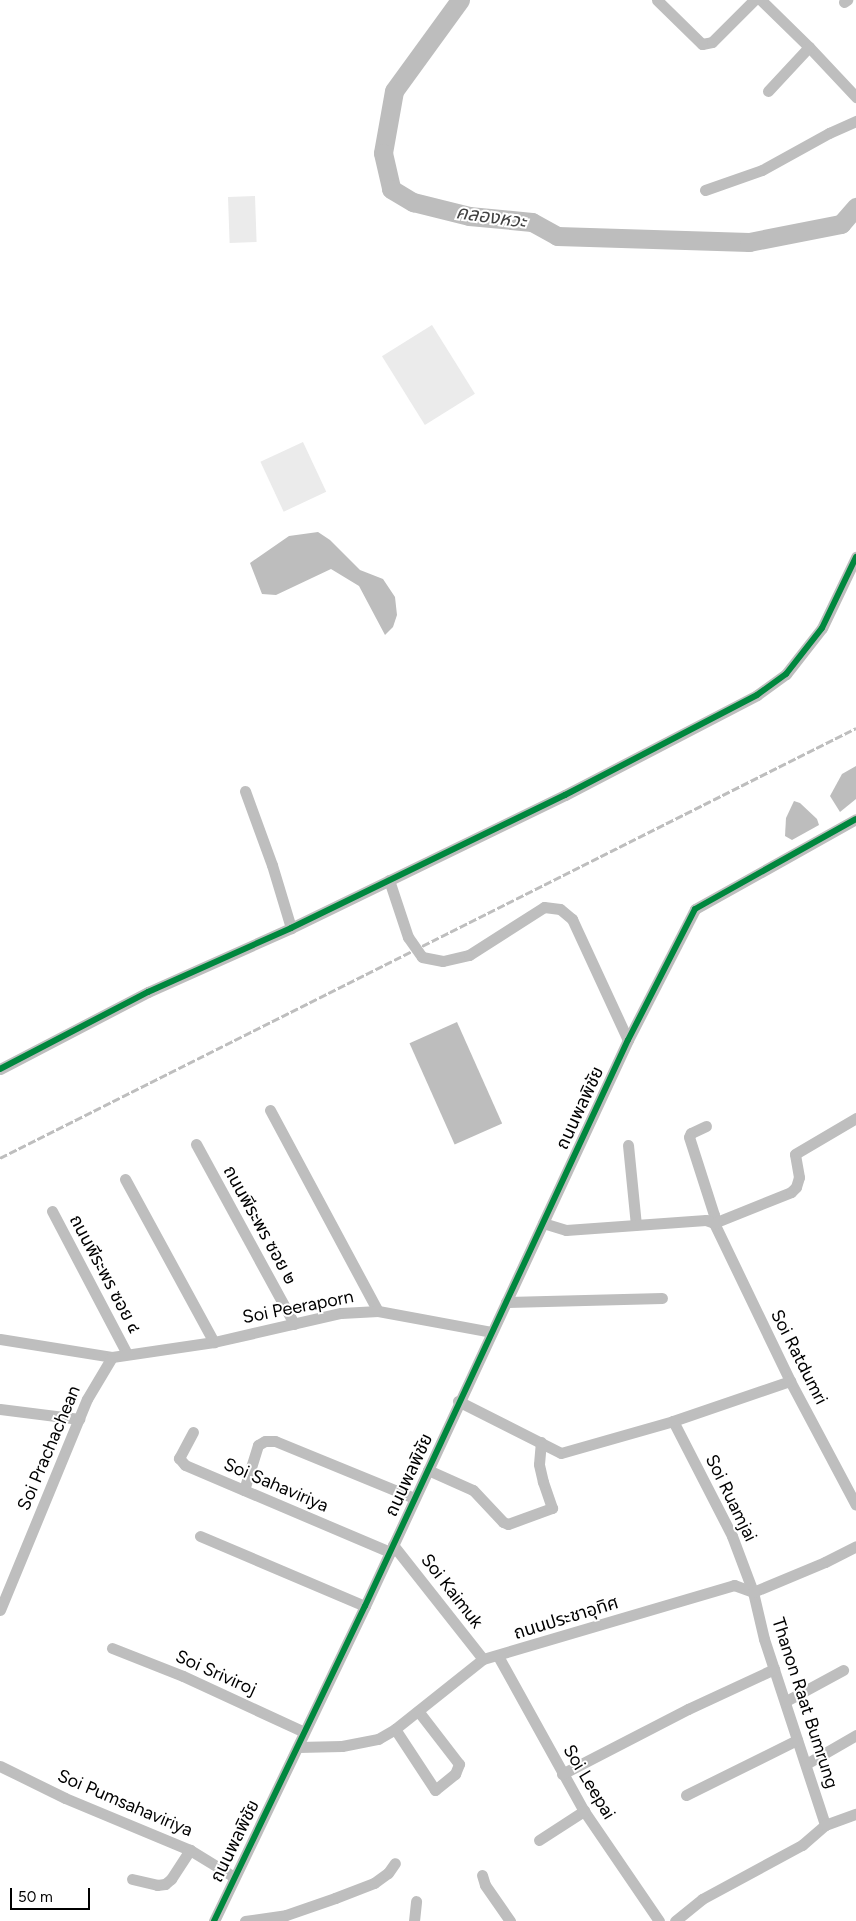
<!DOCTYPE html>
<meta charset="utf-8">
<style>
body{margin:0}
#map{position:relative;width:856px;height:1921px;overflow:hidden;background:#fff;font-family:Figtree,"Noto Sans Thai",sans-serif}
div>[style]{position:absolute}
.green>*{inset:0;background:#ebebeb;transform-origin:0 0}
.water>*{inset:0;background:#bdbdbd;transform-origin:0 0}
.river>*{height:19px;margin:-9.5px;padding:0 9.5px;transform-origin:9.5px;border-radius:9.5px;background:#bdbdbd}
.minor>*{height:11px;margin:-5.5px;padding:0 5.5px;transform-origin:5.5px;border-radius:5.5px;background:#bebebe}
.rail>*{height:3px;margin-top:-1.5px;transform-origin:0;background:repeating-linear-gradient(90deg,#bebebe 0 8px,transparent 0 10.5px)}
.cycleway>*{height:6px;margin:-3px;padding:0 3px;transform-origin:3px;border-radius:3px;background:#00873e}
span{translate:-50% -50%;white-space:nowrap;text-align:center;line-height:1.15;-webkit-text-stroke:4px #fff;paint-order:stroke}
.street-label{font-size:18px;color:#000}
.water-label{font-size:19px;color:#424242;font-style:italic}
.scale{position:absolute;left:10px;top:1888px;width:80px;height:22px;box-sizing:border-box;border:2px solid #000;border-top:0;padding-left:6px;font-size:15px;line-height:18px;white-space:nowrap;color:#000;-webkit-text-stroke:4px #fff;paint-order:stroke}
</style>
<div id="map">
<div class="green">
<i style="left:255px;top:196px;width:46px;height:27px;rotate:88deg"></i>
<i style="left:432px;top:325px;width:81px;height:59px;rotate:58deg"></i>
<i style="left:303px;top:442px;width:55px;height:47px;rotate:65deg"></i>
</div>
<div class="water">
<i style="clip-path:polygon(318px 532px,330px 540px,360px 570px,383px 579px,395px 597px,397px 615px,393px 627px,385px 635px,359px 586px,331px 569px,276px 595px,262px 594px,250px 563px,289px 536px)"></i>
<i style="clip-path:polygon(856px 766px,856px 799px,840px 812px,830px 796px,842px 774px)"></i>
<i style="clip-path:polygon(794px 801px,800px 803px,817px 819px,819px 825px,792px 840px,785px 836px,786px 818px)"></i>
<i style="left:457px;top:1022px;width:111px;height:52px;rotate:66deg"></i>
</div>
<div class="river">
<i style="left:460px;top:0;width:112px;rotate:126deg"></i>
<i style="left:394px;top:91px;width:63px;rotate:100.1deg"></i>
<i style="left:383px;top:153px;width:37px;rotate:77deg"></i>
<i style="left:391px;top:189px;width:26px;rotate:31deg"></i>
<i style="left:413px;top:202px;width:58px;rotate:14deg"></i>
<i style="left:469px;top:216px;width:63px;rotate:5.4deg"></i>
<i style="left:532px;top:222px;width:29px;rotate:29deg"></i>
<i style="left:557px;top:236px;width:192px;rotate:1.8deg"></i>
<i style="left:749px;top:242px;width:94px;rotate:-11.1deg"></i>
<i style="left:841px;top:224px;width:23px;rotate:-49deg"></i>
</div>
<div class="minor">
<i style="left:657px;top:0;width:63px;rotate:44.4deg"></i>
<i style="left:702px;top:44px;width:10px;rotate:-11deg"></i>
<i style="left:712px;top:42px;width:59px;rotate:-45deg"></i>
<i style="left:761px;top:0;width:67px;rotate:44.4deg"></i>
<i style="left:809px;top:47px;width:69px;rotate:46.8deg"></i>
<i style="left:844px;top:2px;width:4px;rotate:-34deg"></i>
<i style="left:768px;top:91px;width:60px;rotate:-47deg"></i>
<i style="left:705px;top:190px;width:60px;rotate:-19.3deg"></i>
<i style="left:762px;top:170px;width:77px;rotate:-28.9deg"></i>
<i style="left:829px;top:133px;width:30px;rotate:-24deg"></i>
<i style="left:245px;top:791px;width:79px;rotate:70deg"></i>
<i style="left:272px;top:865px;width:66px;rotate:73.2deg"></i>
<i style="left:389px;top:880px;width:60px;rotate:71.6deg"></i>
<i style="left:408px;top:937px;width:24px;rotate:55deg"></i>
<i style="left:422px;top:957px;width:21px;rotate:11deg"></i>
<i style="left:443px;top:961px;width:27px;rotate:-13deg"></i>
<i style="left:469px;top:955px;width:89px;rotate:-32.6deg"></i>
<i style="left:544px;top:907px;width:16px;rotate:7deg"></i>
<i style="left:560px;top:909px;width:16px;rotate:40deg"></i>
<i style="left:572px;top:919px;width:133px;rotate:65.2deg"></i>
<i style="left:0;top:1069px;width:167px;rotate:-27.5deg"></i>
<i style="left:148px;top:992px;width:157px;rotate:-24.1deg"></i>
<i style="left:291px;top:928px;width:305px;rotate:-25.9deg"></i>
<i style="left:565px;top:795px;width:216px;rotate:-27.5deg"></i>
<i style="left:757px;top:695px;width:36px;rotate:-36deg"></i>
<i style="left:786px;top:674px;width:58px;rotate:-52deg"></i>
<i style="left:822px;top:628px;width:79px;rotate:-64.4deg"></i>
<i style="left:270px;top:1110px;width:228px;rotate:61.8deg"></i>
<i style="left:706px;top:1126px;width:17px;rotate:155deg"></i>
<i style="left:691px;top:1133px;width:4px;rotate:117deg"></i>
<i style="left:689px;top:1137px;width:82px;rotate:72.2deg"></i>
<i style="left:714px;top:1215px;width:8px;rotate:90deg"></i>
<i style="left:714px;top:1223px;width:175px;rotate:64.3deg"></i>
<i style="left:790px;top:1381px;width:140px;rotate:62deg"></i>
<i style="left:196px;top:1144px;width:205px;rotate:61.4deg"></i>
<i style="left:628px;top:1145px;width:80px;rotate:84.3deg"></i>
<i style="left:125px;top:1179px;width:186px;rotate:61.4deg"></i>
<i style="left:52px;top:1211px;width:161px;rotate:62.3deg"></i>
<i style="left:543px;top:1223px;width:24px;rotate:17deg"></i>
<i style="left:566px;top:1230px;width:140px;rotate:-4.1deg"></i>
<i style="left:706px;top:1220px;width:9px;rotate:21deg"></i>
<i style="left:714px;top:1223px;width:83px;rotate:-21.9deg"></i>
<i style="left:791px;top:1192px;width:7px;rotate:-45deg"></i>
<i style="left:796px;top:1187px;width:10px;rotate:-73deg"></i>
<i style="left:799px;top:1177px;width:23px;rotate:-100deg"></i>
<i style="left:795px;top:1154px;width:71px;rotate:-30.5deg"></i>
<i style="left:506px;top:1302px;width:156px;rotate:-1.5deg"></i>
<i style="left:0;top:1339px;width:113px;rotate:9.1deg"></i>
<i style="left:112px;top:1357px;width:103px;rotate:-8.4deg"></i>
<i style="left:214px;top:1342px;width:130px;rotate:-12.9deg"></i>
<i style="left:341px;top:1313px;width:37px;rotate:-3deg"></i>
<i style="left:378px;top:1311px;width:115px;rotate:10.5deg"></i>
<i style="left:458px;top:1401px;width:115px;rotate:26.8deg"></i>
<i style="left:561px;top:1453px;width:116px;rotate:-15.9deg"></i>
<i style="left:673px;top:1421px;width:124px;rotate:-18.9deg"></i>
<i style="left:0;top:1409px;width:80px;rotate:7.2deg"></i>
<i style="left:673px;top:1421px;width:129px;rotate:62.8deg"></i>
<i style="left:732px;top:1536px;width:60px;rotate:69.4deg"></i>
<i style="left:753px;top:1592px;width:48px;rotate:76.8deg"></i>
<i style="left:764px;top:1639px;width:196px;rotate:71.8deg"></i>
<i style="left:193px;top:1432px;width:30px;rotate:118deg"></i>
<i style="left:179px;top:1458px;width:9px;rotate:49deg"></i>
<i style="left:185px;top:1465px;width:223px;rotate:23deg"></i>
<i style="left:428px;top:1470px;width:49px;rotate:24deg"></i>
<i style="left:473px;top:1490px;width:44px;rotate:46.8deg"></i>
<i style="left:503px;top:1522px;width:5px;rotate:22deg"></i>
<i style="left:508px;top:1524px;width:47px;rotate:-20deg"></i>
<i style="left:552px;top:1508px;width:28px;rotate:-109deg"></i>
<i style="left:543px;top:1482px;width:18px;rotate:-103deg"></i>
<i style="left:539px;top:1464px;width:22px;rotate:-85deg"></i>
<i style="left:244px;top:1490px;width:47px;rotate:-72.7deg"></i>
<i style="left:258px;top:1445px;width:8px;rotate:-30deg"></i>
<i style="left:265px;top:1441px;width:10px"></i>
<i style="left:275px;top:1441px;width:150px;rotate:22.3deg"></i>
<i style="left:200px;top:1536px;width:179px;rotate:23deg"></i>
<i style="left:393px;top:1545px;width:145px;rotate:51.7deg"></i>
<i style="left:0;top:1610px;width:228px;rotate:-67.6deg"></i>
<i style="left:87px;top:1399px;width:49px;rotate:-59.2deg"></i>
<i style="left:112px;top:1648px;width:76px;rotate:21.5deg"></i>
<i style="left:183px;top:1676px;width:133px;rotate:24.8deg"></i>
<i style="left:498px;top:1656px;width:177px;rotate:61deg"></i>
<i style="left:584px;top:1811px;width:133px;rotate:55.7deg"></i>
<i style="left:786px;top:1701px;width:65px;rotate:-28.5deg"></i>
<i style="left:395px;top:1729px;width:73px;rotate:56.7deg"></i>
<i style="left:435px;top:1790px;width:26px;rotate:-39deg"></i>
<i style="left:455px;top:1774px;width:11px;rotate:-68deg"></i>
<i style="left:459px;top:1764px;width:67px;rotate:-127.7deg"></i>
<i style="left:298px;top:1747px;width:44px;rotate:-1.3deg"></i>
<i style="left:342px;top:1746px;width:37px;rotate:-11deg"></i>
<i style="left:378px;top:1739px;width:20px;rotate:-30deg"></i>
<i style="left:395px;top:1729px;width:112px;rotate:-38.5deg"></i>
<i style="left:483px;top:1659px;width:262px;rotate:-16.4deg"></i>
<i style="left:734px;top:1585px;width:20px;rotate:20deg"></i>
<i style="left:753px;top:1592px;width:78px;rotate:-22.6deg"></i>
<i style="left:825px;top:1562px;width:35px;rotate:-27deg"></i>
<i style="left:806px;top:1764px;width:58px;rotate:-30.1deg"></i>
<i style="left:0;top:1766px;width:72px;rotate:26.2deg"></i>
<i style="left:65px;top:1798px;width:135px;rotate:22.6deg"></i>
<i style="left:190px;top:1850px;width:52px;rotate:31.5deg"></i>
<i style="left:562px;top:1774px;width:142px;rotate:-27.3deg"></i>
<i style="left:688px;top:1709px;width:95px;rotate:-24.9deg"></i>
<i style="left:686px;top:1795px;width:124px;rotate:-26.4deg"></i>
<i style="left:539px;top:1840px;width:54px;rotate:-32.8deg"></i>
<i style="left:482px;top:1875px;width:10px;rotate:73deg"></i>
<i style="left:485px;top:1885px;width:44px;rotate:55.2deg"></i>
<i style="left:132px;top:1879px;width:26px;rotate:13deg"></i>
<i style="left:157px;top:1885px;width:8px;rotate:-7deg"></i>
<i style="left:165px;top:1884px;width:8px;rotate:-40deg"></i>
<i style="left:171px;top:1879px;width:35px;rotate:-57deg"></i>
<i style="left:214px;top:1921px;width:349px;rotate:-64.4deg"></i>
<i style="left:365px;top:1606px;width:624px;rotate:-65.08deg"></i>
<i style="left:628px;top:1040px;width:147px;rotate:-62.9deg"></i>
<i style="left:695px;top:909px;width:184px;rotate:-29.2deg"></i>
<i style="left:245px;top:1921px;width:41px;rotate:-8.3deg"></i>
<i style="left:286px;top:1915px;width:52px;rotate:-19.1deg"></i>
<i style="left:335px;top:1898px;width:42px;rotate:-21deg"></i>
<i style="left:374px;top:1883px;width:17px;rotate:-36deg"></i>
<i style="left:388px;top:1873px;width:12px;rotate:-55deg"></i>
<i style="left:414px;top:1921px;width:20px;rotate:-84deg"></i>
<i style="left:675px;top:1921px;width:35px;rotate:-39deg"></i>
<i style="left:702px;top:1899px;width:114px;rotate:-28.4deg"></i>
<i style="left:802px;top:1845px;width:30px;rotate:-41deg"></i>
<i style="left:825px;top:1825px;width:33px;rotate:-20deg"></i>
</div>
<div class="rail">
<i style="left:0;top:1158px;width:958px;rotate:-26.67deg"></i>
</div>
<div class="cycleway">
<i style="left:0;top:1069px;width:167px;rotate:-27.5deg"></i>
<i style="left:148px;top:992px;width:157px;rotate:-24.1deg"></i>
<i style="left:291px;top:928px;width:305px;rotate:-25.9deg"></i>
<i style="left:565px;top:795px;width:216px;rotate:-27.5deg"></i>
<i style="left:757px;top:695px;width:36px;rotate:-36deg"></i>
<i style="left:786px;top:674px;width:58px;rotate:-52deg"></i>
<i style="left:822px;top:628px;width:79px;rotate:-64.4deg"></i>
<i style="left:214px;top:1921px;width:349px;rotate:-64.4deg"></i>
<i style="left:365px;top:1606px;width:624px;rotate:-65.08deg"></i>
<i style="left:628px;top:1040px;width:147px;rotate:-62.9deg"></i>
<i style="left:695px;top:909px;width:184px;rotate:-29.2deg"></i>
</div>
<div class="street-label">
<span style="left:580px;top:1108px;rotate:-65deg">ถนนพลพิชัย</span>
<span style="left:260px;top:1225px;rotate:61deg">ถนนพีระพร ซอย ๒</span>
<span style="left:105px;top:1274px;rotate:62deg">ถนนพีระพร ซอย ๔</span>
<span style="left:298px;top:1307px;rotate:-11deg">Soi Peeraporn</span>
<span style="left:799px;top:1357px;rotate:63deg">Soi Ratdumri</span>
<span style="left:49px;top:1448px;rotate:-67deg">Soi Prachachean</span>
<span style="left:409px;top:1475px;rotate:-65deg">ถนนพลพิชัย</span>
<span style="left:276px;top:1485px;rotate:23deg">Soi Sahaviriya</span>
<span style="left:731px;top:1498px;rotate:64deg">Soi Ruamjai</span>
<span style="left:452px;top:1591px;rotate:52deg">Soi Kaimuk</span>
<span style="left:566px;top:1618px;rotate:-17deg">ถนนประชาอุทิศ</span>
<span style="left:216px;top:1673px;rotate:24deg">Soi Sriviroj</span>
<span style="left:805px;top:1703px;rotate:72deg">Thanon Raat Bumrung</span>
<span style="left:589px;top:1782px;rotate:59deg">Soi Leepai</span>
<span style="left:125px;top:1803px;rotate:23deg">Soi Pumsahaviriya</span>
<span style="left:235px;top:1841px;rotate:-64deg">ถนนพลพิชัย</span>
</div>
<div class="water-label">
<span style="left:491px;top:217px;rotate:8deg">คลองหวะ</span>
</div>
<div class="scale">50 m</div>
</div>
